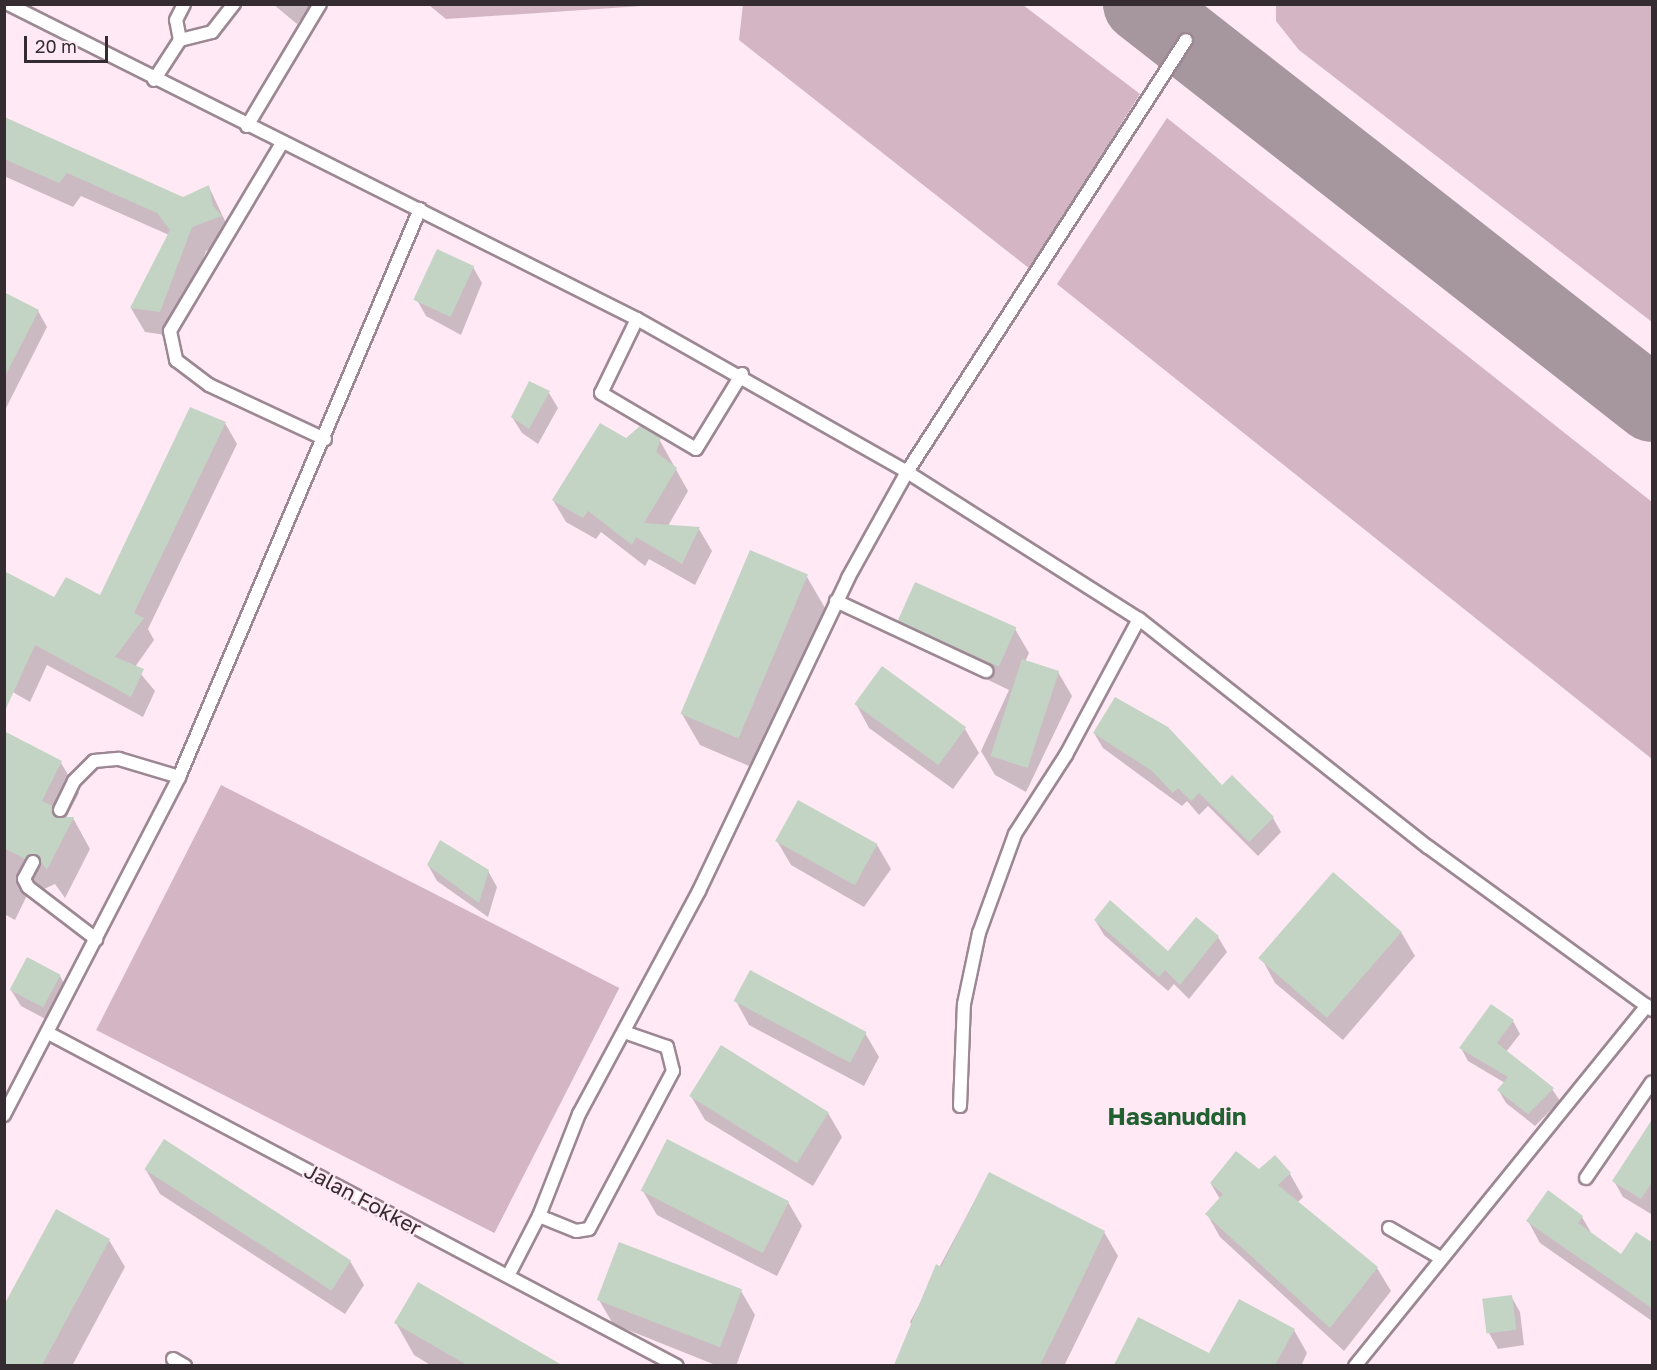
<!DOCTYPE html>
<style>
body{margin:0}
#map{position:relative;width:1657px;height:1370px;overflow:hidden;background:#ffe9f4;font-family:"Golos Text",sans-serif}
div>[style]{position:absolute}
.green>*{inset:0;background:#d3b5c3;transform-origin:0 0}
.shadow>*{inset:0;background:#0003}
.taxiway>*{height:76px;margin:-38px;padding:0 38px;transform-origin:38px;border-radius:38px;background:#a6969e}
.building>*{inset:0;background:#c3d4c5;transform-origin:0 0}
.roads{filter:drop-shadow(2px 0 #9c8892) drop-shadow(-2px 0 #9c8892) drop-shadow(0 2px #9c8892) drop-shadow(0 -2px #9c8892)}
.service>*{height:12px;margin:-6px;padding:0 6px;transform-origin:6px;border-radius:6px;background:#fff}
span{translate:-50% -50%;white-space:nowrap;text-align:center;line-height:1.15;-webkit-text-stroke:4.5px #ffe9f4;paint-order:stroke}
.street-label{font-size:21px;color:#342c30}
.quarter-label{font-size:24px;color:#216031;font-weight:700}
.frame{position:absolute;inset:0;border:6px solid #342c30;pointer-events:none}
.scale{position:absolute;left:24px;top:36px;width:84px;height:27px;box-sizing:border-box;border:3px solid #342c30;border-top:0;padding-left:8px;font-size:18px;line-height:21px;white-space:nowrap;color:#342c30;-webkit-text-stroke:4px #ffe9f4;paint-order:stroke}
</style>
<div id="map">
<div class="green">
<i style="clip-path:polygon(743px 4px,1023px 5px,1140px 94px,1030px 269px,739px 40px)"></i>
<i style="clip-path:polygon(429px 5px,657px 5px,446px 19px)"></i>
<i style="clip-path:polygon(1276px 5px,1652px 5px,1652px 322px,1299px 50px,1276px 21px)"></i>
<i style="clip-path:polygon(1167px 118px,1652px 502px,1652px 759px,1057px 284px)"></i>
<i style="left:221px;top:785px;width:447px;height:275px;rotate:27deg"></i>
</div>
<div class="shadow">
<i style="clip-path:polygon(273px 4px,313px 4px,297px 24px)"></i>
<i style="clip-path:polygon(4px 117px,183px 199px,209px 187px,234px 240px,206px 251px,173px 336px,145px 332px,131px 308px,169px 235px,81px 196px,73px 207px,4px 176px)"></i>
<i style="clip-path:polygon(473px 267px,482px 283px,461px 335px,426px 316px,417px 300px)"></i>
<i style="clip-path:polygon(4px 306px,38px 311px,47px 327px,6px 408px)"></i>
<i style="clip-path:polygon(549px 393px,558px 408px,538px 444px,522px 433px,512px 417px)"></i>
<i style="clip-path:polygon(225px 423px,237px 444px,148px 629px,154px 640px,135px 667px,155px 691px,143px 717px,47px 665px,30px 702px,4px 687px,54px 599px,101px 597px)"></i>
<i style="clip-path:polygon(659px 439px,688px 491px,668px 526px,699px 529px,712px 551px,695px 585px,649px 559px,645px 566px,601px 532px,596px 539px,566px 522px,553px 500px,626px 440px)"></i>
<i style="clip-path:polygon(807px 577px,825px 608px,756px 769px,700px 745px,682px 714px)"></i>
<i style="clip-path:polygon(899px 620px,1015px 629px,1029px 653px,1025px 662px,1058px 672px,1072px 696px,1026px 792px,995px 775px,981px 751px,1009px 690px,913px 644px)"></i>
<i style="clip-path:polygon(856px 704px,965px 729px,979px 753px,953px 789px,869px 728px)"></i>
<i style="clip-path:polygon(4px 733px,61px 763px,79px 793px,66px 818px,73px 818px,90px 849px,65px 898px,55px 884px,44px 889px,33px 883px,15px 920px,4px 914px)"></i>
<i style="clip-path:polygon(1094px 733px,1222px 788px,1273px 818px,1281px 832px,1258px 856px,1208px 806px,1199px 815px,1187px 801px,1182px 806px,1103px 748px)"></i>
<i style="clip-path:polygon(777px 841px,877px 845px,891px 869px,864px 907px,791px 865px)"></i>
<i style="clip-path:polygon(428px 865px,488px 871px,497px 887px,488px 917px,437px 881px)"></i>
<i style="clip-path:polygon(1095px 920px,1168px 953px,1218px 937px,1227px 952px,1189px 999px,1174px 984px,1168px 991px,1104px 935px)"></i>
<i style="clip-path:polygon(1401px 932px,1415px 956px,1343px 1040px,1275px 983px,1262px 959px)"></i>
<i style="clip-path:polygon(60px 976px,69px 992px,53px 1023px,21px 1006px,11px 990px)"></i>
<i style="clip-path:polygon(736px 1001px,865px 1033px,879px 1057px,864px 1086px,749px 1025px)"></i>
<i style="clip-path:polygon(1513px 1021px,1520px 1034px,1506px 1052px,1552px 1089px,1560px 1101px,1535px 1126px,1506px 1103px,1499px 1091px,1505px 1083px,1468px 1061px,1461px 1048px)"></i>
<i style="clip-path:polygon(691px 1096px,828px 1113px,842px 1137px,813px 1186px,705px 1120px)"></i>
<i style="clip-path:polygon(1652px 1120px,1652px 1211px,1651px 1214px,1623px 1197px,1614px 1181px)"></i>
<i style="clip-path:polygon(146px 1170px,350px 1261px,364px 1285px,345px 1314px,160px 1194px)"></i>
<i style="clip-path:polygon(989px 1174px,1104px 1232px,1118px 1256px,1064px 1366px,896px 1366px,913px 1328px,910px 1322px)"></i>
<i style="clip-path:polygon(1290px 1174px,1303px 1197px,1297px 1203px,1377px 1268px,1391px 1291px,1344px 1351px,1220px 1237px,1207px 1214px,1220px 1199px,1211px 1184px)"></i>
<i style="clip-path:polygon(643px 1191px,788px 1202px,802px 1226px,777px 1276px,657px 1215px)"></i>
<i style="clip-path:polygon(1582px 1217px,1593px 1236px,1621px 1256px,1652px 1245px,1652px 1321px,1540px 1243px,1528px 1221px)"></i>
<i style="clip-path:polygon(109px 1240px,125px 1267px,72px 1366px,4px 1366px,4px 1308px)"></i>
<i style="clip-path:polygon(418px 1284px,559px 1366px,432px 1366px,414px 1355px,396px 1323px)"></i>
<i style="clip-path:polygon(741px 1291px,755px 1315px,736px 1366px,718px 1366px,613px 1324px,599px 1300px)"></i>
<i style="clip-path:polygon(1511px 1296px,1520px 1312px,1524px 1345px,1498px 1349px,1489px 1333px)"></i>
<i style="clip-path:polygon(1240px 1301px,1294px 1330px,1307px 1353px,1301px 1366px,1115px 1366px,1138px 1319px,1210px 1355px)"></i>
</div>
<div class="taxiway">
<i style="left:1141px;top:4px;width:649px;rotate:38.05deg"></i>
</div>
<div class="building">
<i style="clip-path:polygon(4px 117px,183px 197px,209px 185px,213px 206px,222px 216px,192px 227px,160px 312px,130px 308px,170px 230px,157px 213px,67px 173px,59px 183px,4px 159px)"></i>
<i style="left:437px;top:249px;width:41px;height:56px;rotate:25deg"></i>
<i style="clip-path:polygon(4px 292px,39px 310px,4px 378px)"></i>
<i style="clip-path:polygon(529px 381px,550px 391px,529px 429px,511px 417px)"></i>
<i style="clip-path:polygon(190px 407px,226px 422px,134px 613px,144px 618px,115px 657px,144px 669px,131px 697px,35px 645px,4px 713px,4px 571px,54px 597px,66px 577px,100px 595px)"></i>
<i style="clip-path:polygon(600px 423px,626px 438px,640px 426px,661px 438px,656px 452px,677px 468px,644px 523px,700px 527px,682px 564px,636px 537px,632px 545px,588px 511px,583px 518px,552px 500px)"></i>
<i style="left:750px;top:550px;width:63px;height:178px;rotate:23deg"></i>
<i style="left:915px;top:582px;width:111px;height:43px;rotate:24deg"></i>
<i style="left:1022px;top:659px;width:39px;height:102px;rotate:18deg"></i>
<i style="left:882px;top:666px;width:104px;height:47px;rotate:36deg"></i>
<i style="clip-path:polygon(1115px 697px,1168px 727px,1222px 785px,1232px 775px,1274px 817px,1249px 842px,1199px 793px,1191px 801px,1178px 788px,1173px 793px,1152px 771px,1093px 733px)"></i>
<i style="clip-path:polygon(4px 731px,62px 761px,42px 801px,53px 806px,56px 817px,74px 817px,47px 870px,36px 855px,25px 859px,4px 848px)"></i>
<i style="left:798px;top:800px;width:91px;height:47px;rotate:29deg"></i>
<i style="clip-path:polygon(440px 840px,489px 870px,479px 903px,427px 865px)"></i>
<i style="left:1333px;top:872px;width:91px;height:114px;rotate:41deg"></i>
<i style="clip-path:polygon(1110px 900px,1168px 951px,1196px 917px,1219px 936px,1180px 985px,1165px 970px,1159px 977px,1094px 920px)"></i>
<i style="left:27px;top:957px;width:38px;height:37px;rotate:28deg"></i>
<i style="left:750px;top:970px;width:132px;height:35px;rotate:28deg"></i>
<i style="clip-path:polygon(1491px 1004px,1514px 1020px,1497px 1043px,1554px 1088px,1528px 1114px,1497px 1090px,1508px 1077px,1459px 1048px)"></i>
<i style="left:721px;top:1045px;width:127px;height:60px;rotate:32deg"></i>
<i style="clip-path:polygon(1653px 1118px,1653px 1181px,1641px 1199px,1612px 1181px)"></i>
<i style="left:164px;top:1139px;width:223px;height:36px;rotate:33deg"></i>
<i style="left:667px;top:1139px;width:137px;height:58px;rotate:27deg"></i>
<i style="clip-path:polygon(1236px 1151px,1259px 1169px,1275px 1155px,1291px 1173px,1278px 1185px,1378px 1267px,1330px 1328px,1205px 1214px,1223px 1194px,1210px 1183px)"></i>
<i style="clip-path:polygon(989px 1172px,1105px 1231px,1060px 1325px,1040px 1365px,894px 1365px,936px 1264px,941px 1267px)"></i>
<i style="clip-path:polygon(1548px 1190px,1583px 1216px,1578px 1223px,1621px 1254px,1636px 1232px,1653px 1243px,1653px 1309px,1526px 1221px)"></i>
<i style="clip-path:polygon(56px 1209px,110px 1239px,42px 1365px,4px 1365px,4px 1305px)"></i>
<i style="left:619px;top:1242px;width:132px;height:62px;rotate:21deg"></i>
<i style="clip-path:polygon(418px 1282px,562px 1365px,467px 1365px,394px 1323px)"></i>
<i style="left:1512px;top:1295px;width:35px;height:30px;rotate:83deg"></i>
<i style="clip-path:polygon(1239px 1299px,1295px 1329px,1275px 1365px,1114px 1365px,1138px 1317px,1209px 1353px)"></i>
</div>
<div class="roads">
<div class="service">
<i style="left:8px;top:4px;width:703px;rotate:26.6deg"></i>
<i style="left:637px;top:319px;width:310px;rotate:29.5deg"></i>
<i style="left:907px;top:472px;width:275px;rotate:32.4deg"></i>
<i style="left:1139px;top:619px;width:368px;rotate:38.3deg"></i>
<i style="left:1428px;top:847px;width:277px;rotate:36deg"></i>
<i style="left:180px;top:40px;width:20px;rotate:-101deg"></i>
<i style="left:176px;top:20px;width:18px;rotate:-63deg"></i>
<i style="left:154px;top:80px;width:48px;rotate:-57deg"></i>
<i style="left:180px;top:40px;width:33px;rotate:-14deg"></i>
<i style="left:212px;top:32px;width:36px;rotate:-52deg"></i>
<i style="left:247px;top:126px;width:142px;rotate:-59.1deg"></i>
<i style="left:282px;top:143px;width:219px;rotate:120.8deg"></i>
<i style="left:170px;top:331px;width:30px;rotate:78deg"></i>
<i style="left:176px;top:360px;width:41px;rotate:37.1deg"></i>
<i style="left:209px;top:385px;width:128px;rotate:25deg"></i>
<i style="left:637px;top:319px;width:82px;rotate:115.9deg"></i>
<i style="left:601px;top:393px;width:110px;rotate:30.5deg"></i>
<i style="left:696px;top:449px;width:88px;rotate:-58.5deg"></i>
<i style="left:836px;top:601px;width:166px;rotate:25deg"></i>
<i style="left:60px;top:810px;width:32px;rotate:-64deg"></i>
<i style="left:74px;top:781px;width:28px;rotate:-45deg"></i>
<i style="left:94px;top:761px;width:25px;rotate:-5deg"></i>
<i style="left:119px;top:759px;width:63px;rotate:16.7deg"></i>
<i style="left:33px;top:862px;width:19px;rotate:118deg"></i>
<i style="left:24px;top:879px;width:9px;rotate:63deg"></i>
<i style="left:28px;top:887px;width:86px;rotate:37.4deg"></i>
<i style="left:50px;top:1034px;width:709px;rotate:27.9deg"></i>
<i style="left:960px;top:1106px;width:102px;rotate:-87.8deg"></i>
<i style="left:964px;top:1004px;width:73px;rotate:-78.1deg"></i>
<i style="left:979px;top:933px;width:105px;rotate:-70deg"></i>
<i style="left:1015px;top:834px;width:94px;rotate:-57.2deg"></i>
<i style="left:1066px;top:755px;width:154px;rotate:-61.8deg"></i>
<i style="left:4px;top:1115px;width:381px;rotate:-62.6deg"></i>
<i style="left:179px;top:777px;width:617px;rotate:-67.01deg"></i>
<i style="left:1586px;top:1178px;width:116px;rotate:-55.5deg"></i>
<i style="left:539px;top:1216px;width:40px;rotate:22deg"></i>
<i style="left:576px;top:1231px;width:13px;rotate:-9deg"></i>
<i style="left:589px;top:1229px;width:179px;rotate:-62deg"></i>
<i style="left:673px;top:1071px;width:25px;rotate:-104deg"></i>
<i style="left:667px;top:1047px;width:42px;rotate:-160.7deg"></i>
<i style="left:1389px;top:1228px;width:58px;rotate:30.1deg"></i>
<i style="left:508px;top:1276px;width:68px;rotate:-62.7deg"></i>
<i style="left:539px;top:1216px;width:110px;rotate:-68.6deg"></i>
<i style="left:579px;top:1114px;width:253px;rotate:-61.7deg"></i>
<i style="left:699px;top:891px;width:347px;rotate:-64.5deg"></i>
<i style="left:848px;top:578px;width:121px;rotate:-60.9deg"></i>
<i style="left:907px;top:472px;width:514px;rotate:-57.14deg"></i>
<i style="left:173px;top:1359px;width:14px;rotate:30deg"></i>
<i style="left:1355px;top:1366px;width:464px;rotate:-51deg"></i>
</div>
</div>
<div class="street-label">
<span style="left:363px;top:1199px;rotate:28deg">Jalan Fokker</span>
</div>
<div class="quarter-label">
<span style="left:1177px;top:1116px">Hasanuddin</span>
</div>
<div class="frame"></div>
<div class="scale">20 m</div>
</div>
